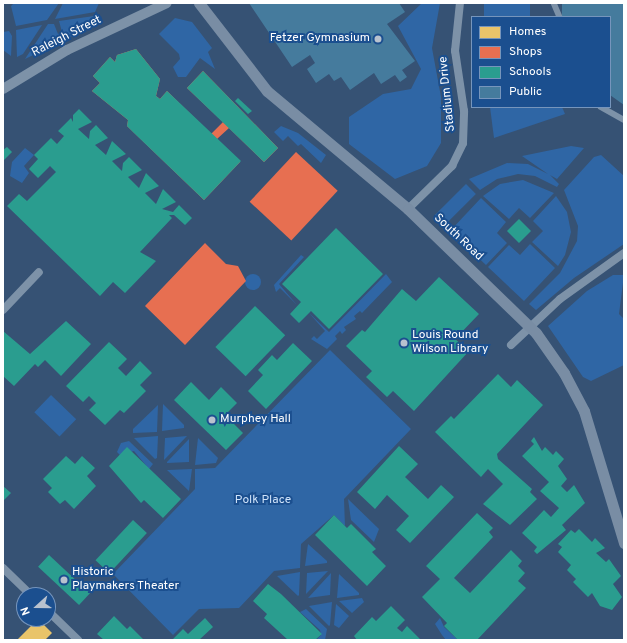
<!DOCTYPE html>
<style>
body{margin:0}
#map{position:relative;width:627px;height:643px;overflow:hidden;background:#365274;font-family:Overpass,sans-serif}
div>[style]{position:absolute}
.green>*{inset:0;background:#2f66a5;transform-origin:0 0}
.round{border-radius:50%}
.homes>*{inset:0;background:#e9c46a}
.shops>*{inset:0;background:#e76f51;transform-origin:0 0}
.schools>*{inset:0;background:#2a9d8f;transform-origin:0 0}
.public>*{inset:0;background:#457b9d}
.pedestrian>*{height:5.5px;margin:-2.75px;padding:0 2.75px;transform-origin:2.75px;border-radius:2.75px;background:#7d92a8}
.minor>*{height:8px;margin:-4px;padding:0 4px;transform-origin:4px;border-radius:4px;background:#7d92a8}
.tertiary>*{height:10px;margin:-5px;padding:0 5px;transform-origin:5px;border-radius:5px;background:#7d92a8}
.secondary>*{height:11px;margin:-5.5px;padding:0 5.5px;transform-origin:5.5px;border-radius:5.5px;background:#798da4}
.dots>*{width:11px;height:11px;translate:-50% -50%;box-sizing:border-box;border:2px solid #1b4f8f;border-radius:50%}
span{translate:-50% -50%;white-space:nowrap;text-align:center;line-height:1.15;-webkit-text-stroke:4px #1b4f8f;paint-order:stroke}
.street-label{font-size:12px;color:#fff}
.poi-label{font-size:12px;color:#fff}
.right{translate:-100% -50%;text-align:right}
.left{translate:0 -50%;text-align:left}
.park-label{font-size:12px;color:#cfe3fa}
.frame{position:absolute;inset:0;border:4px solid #fff;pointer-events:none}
.legend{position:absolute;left:471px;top:16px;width:140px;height:92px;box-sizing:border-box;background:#1b4f8f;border:1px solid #7695bc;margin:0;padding:5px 7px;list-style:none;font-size:12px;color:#fff}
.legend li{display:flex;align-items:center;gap:8px;height:20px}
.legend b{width:20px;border:1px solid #7695bc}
.north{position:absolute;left:16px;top:587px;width:40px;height:40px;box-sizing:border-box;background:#1b4f8f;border:1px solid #7695bc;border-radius:50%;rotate:249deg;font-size:11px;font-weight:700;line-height:16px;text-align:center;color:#fff}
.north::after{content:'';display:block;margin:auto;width:14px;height:18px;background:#b9c2ce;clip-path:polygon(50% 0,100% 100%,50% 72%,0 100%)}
</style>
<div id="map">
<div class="green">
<i style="clip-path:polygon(14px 3px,17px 4px,59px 3px,47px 20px,16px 26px,11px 6px)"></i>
<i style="clip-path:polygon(63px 3px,99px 3px,95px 12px,55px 19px)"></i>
<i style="clip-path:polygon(422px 3px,440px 3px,432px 48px,441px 97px,441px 143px,427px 166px,395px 179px,349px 144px,349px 117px,383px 94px,411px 89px,421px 69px,398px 26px)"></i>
<i style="left:484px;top:3px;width:46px;height:14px"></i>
<i style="clip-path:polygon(94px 16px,91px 27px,25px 59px,48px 24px,54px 24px,58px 34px,62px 32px,59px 21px)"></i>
<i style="clip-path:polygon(175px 18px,192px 22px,212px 48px,208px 52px,215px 69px,200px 58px,186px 77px,178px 77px,173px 67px,180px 59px,179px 54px,159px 34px)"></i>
<i style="clip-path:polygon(42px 25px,23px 54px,17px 57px,16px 30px)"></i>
<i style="clip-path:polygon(9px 31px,12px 36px,11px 56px,3px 50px,3px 32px)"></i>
<i style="clip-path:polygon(490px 107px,562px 107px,565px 114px,494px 138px)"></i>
<i style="clip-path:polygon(281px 126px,298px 133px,326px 155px,321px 163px,301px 144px,298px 146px,288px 136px,283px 141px,274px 132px)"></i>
<i style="clip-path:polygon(571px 146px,584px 148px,557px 179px,550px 175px,559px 184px,557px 187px,535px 176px,518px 174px,497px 179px,480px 190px,469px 179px,507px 163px,528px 164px,548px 174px,522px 156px)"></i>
<i style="clip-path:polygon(25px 148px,34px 155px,24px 166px,29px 173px,22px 183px,10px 176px,12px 162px)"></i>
<i style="clip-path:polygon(601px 155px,624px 176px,624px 244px,574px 278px,536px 310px,529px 304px,560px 273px,577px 241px,578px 226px,564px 190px,594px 157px)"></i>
<i style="clip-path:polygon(523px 180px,554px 193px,530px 218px,519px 208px,509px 219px,483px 196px,500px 184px)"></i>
<i style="left:466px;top:184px;width:14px;height:44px;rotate:45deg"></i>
<i style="clip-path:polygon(556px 196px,567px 212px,571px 232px,565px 255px,558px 266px,532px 242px,543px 231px,533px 221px)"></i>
<i style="clip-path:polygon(481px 198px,506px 222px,497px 233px,507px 243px,486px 265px,450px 231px)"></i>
<i style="clip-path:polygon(530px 244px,555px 268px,524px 301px,488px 267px,509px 245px,520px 255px)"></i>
<i style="clip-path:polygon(301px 255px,304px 257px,279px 284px,297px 305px,280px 288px,276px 292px,274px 285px)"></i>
<i style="clip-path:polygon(386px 274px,392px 282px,362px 313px,360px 311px,354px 316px,356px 319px,344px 327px,346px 330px,342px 334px,340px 331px,335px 336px,337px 339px,327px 349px,311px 339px,314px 336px,317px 339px,325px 331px,309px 313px,329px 332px)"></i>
<i class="round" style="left:245px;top:274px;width:16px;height:16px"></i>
<i style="clip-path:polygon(613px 275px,624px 275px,619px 314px,624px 319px,624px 365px,591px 381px,583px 377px,548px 326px,587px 291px)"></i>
<i style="clip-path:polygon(330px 350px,411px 429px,344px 499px,345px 526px,334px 515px,301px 544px,300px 568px,274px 571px,239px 608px,199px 609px,173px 635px,113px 574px,195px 489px,195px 469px,215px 468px)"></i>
<i style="left:51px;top:395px;width:35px;height:24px;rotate:44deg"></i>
<i style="clip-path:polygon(163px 404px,184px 425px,184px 428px,162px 431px)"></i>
<i style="clip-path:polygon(158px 405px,157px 432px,133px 433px,133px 429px)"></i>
<i style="clip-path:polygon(158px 436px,157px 458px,155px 459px,134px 438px)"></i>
<i style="clip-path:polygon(187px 436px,165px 459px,164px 460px,165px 438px)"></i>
<i style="clip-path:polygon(198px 438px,218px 458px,216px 463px,195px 465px)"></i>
<i style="clip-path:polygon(189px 439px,189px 462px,167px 463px,167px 462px)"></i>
<i style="clip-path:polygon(129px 441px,153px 464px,149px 469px,134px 451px,120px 455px,117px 452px,121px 443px)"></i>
<i style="clip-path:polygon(192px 469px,189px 491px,167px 470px,168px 470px)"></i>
<i style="clip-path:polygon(348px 499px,379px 529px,374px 542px,351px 520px)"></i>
<i style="clip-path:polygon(308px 544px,327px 561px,327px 563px,305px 566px)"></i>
<i style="clip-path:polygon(328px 571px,306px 594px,307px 573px)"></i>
<i style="clip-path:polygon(300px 572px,299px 595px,298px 596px,277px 576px)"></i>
<i style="clip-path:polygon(331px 573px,330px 595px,308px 598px)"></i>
<i style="clip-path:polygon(339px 574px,359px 593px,359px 595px,337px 598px)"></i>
<i style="clip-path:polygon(362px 598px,364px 602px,352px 613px,339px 601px)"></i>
<i style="clip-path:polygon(332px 602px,330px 625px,329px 626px,309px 606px)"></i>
<i style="clip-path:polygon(336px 604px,349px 616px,339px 628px,334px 625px)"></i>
<i style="clip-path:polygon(306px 609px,327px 629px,325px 640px,316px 640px,321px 635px,320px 630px,300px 612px)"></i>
<i style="clip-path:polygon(440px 618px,444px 627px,458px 640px,446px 640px,442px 635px,435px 624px)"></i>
</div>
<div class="homes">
<i style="clip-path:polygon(38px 619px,52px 633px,45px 640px,17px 640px)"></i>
</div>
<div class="shops">
<i style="clip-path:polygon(136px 49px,160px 79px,156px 96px,160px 99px,167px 91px,211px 134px,223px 122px,187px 88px,203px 71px,278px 148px,264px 162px,229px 128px,217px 139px,240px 162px,204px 200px,127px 126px,128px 120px,92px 91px,100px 83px,93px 76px,110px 57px,115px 62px,117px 55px)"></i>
<i style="left:296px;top:152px;width:57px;height:68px;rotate:43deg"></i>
<i style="clip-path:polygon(205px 243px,226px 264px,238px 266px,246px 281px,185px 345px,145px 306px)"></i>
</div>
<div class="schools">
<i style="clip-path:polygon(136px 49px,160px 79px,156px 96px,160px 99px,167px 91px,241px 161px,204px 200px,134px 133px,127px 126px,128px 120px,92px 91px,100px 83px,93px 76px,110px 57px,115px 62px,117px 55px)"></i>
<i style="clip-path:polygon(203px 71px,278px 148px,264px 162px,187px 88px)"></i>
<i style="clip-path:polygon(238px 98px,252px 111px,248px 114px,235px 101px)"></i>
<i style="clip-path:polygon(79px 109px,92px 122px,78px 129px,89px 139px,90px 131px,96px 125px,108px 138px,95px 145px,106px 155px,112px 141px,126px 154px,112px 161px,122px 171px,123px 163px,129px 157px,142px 170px,128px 177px,139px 188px,146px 173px,159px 186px,145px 193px,156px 204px,163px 189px,176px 202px,162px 209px,173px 212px,179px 205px,192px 218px,185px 225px,174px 215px,169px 215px,172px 218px,140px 252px,156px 261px,125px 293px,113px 282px,100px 296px,7px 206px,19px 194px,27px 201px,56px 172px,50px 166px,38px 178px,29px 169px,38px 159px,34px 155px,51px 138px,57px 144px,64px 136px,58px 131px,71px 118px,73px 122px,73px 115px)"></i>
<i style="clip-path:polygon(7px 147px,12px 152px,3px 161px,3px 150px)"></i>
<i style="left:519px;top:219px;width:17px;height:17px;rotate:45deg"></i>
<i style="clip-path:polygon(336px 228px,383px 274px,329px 329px,311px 311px,299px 323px,290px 314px,301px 302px,282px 284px)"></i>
<i style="clip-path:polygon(439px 277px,479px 314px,455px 339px,469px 351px,414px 411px,393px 391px,387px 397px,366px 377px,372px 371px,346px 346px,362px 330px,365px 332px,402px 289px,416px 301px)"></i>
<i style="left:255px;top:306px;width:42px;height:57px;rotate:44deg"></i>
<i style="clip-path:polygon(66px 321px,91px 344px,61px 376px,45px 360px,38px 367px,35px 364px,14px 386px,3px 376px,3px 331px,30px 354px)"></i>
<i style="clip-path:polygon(109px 342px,127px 359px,118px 368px,126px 376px,140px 361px,152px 373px,140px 385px,146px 391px,124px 413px,120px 410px,105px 425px,89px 410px,96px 403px,89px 396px,83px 402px,66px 386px)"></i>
<i style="clip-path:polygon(293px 343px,312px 361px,266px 409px,248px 391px,263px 375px,258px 370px,272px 355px,277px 360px)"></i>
<i style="clip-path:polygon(498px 374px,511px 387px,517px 380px,543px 405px,497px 454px,498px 459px,532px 489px,530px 492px,537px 499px,510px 525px,483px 504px,503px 484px,488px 469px,481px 477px,435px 432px,451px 416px,454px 419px)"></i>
<i style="clip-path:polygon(191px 382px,209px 400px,221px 387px,237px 403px,225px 415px,243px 433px,226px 450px,174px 400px)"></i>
<i style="clip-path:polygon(534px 437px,542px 451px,545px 447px,553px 455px,556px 451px,564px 459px,558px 466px,567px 479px,561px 486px,567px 492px,574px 485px,585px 503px,562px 525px,566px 530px,537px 554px,534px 551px,537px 547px,522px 533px,544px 510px,551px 517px,559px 508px,540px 491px,549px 482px,522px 456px,534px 444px,531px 441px)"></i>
<i style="clip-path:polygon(399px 446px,418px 464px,405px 477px,428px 499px,441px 485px,454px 497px,410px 543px,396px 530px,409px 516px,387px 495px,375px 509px,357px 492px)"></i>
<i style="clip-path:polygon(127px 447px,181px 499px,163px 518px,144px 500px,141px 503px,109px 466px)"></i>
<i style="clip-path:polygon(66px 456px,75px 464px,82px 456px,95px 468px,87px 476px,96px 486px,74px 509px,65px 500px,60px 504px,48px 492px,52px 488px,43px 479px)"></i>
<i style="clip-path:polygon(3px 486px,11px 493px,3px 501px)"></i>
<i style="clip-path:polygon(477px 513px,493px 528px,489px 532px,493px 537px,454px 578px,470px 593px,511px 550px,522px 561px,518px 566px,525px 573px,518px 581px,526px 588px,477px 640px,458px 640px,444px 626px,447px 623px,422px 597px,440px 579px,426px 566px)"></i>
<i style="clip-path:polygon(334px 515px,347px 528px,351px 524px,376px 549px,372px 552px,386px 566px,367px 586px,315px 535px)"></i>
<i style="left:133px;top:520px;width:19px;height:55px;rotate:43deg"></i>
<i style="clip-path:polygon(579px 529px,592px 542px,595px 538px,605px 548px,596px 553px,606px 562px,609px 559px,621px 576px,613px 584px,622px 597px,612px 610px,600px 606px,592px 593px,588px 597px,573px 582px,576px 579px,567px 570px,571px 565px,558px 552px,562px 547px,558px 544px,571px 530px,575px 533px)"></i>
<i style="left:49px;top:555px;width:56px;height:16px;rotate:43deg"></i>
<i style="clip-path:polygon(268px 584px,281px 594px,322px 634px,315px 640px,288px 640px,264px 618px,267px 614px,253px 601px)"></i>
<i style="clip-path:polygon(391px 606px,405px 620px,397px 628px,402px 632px,407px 626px,421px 640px,357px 640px,354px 636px,372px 617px,376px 621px)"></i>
<i style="clip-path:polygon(114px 616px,127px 629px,130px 626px,143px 639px,104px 640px,97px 634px)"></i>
<i style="clip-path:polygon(205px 618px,213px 627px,199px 640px,172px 640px,183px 629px,188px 634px)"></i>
</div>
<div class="public">
<i style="clip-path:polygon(249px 3px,399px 3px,405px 12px,387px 24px,415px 61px,402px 70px,407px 77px,400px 82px,395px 75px,381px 84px,374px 73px,350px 90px,341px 77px,334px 81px,329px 74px,316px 83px,307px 69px,315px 63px,310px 55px,292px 67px)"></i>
<i style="clip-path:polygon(562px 3px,624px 3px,624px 105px,610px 95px,610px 17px,562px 17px)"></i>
</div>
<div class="pedestrian">
<i style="left:554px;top:3px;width:15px;rotate:67deg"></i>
<i style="left:601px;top:107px;width:26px;rotate:29deg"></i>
</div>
<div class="minor">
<i style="left:408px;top:209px;width:62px;rotate:-44.3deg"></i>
<i style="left:452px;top:166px;width:25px;rotate:-64deg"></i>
<i style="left:463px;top:143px;width:32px;rotate:-88deg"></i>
<i style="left:464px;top:111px;width:61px;rotate:-98.5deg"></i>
<i style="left:455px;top:51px;width:48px;rotate:-84.1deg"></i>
<i style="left:3px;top:310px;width:52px;rotate:-46.5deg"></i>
<i style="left:511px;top:345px;width:67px;rotate:-43.2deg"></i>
<i style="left:560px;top:299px;width:79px;rotate:-35.7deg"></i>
<i style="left:3px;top:568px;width:39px;rotate:44deg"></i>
<i style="left:48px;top:611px;width:42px;rotate:44deg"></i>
</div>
<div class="tertiary">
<i style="left:3px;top:89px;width:75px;rotate:-31.4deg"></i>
<i style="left:67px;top:50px;width:110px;rotate:-25.2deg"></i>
</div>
<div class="secondary">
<i style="left:199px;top:3px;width:111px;rotate:52.3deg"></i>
<i style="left:267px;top:91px;width:184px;rotate:39.9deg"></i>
<i style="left:408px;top:209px;width:178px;rotate:44.1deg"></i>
<i style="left:536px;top:333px;width:49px;rotate:55deg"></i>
<i style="left:564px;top:373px;width:43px;rotate:62.2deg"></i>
<i style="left:584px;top:411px;width:138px;rotate:73.1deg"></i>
</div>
<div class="dots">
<i style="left:378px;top:39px;background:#b9c2ce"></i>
<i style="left:404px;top:343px;background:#b9c2ce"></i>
<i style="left:212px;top:420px;background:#b9c2ce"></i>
<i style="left:64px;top:580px;background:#b9c2ce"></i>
</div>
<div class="street-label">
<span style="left:67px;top:37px;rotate:-27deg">Raleigh Street</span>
<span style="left:448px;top:94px;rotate:-96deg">Stadium Drive</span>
<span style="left:458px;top:238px;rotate:43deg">South Road</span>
</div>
<div class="poi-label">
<span class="right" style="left:370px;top:39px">Fetzer Gymnasium</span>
<span class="left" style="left:412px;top:343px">Louis Round<br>Wilson Library</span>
<span class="left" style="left:220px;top:420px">Murphey Hall</span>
<span class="left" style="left:72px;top:580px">Historic<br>Playmakers Theater</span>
</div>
<div class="park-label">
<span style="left:263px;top:501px">Polk Place</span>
</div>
<div class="frame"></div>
<ul class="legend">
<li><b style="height:11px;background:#e9c46a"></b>Homes</li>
<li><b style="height:11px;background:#e76f51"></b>Shops</li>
<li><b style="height:11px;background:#2a9d8f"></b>Schools</li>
<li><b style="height:11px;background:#457b9d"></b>Public</li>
</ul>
<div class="north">N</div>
</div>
